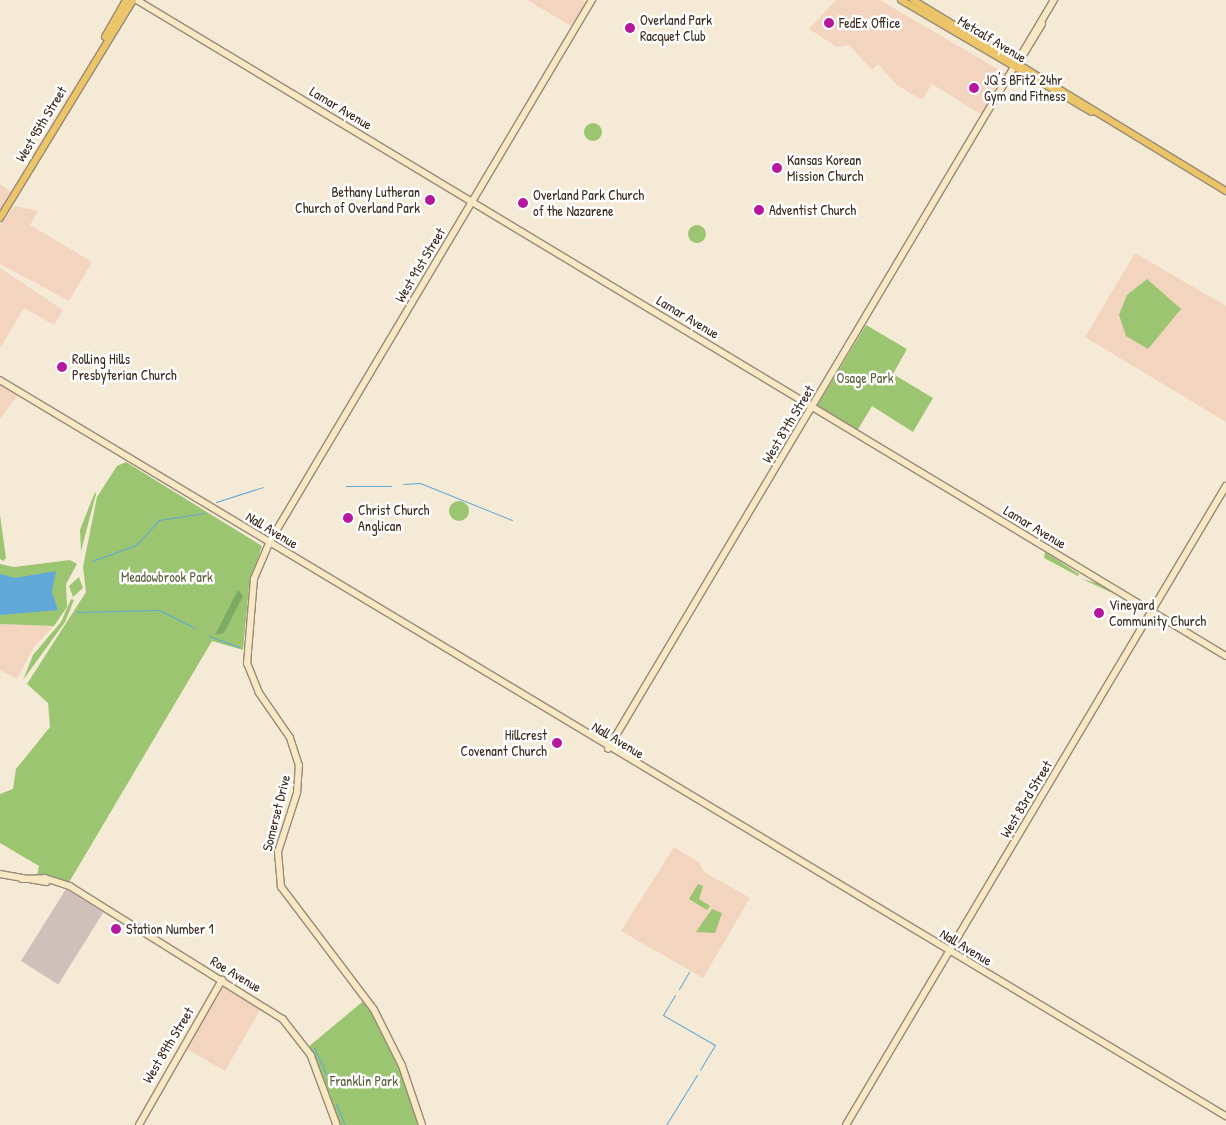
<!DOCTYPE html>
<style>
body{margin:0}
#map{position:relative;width:1226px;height:1125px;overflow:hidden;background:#f5ead5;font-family:"Patrick Hand",sans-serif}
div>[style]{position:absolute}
.built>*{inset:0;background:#f3d4bf;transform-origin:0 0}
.industrial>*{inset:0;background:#cfc0bb;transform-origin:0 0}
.green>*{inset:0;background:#9cc572}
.round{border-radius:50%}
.forest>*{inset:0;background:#7daa64}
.water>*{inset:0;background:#61a7d7}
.stream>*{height:1px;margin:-0.5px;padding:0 0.5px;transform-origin:0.5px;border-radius:0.5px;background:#61a7d7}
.roads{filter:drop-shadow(1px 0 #988a7a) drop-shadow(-1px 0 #988a7a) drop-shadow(0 1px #988a7a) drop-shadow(0 -1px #988a7a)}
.secondary>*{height:5.5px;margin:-2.75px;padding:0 2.75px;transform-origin:2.75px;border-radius:2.75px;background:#f8e8c3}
.primary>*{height:6px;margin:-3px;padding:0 3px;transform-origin:3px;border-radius:3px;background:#edc569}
.dots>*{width:14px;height:14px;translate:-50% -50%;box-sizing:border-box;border:2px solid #fff;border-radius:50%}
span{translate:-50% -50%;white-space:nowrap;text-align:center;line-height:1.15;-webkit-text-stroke:5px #fff;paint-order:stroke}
.poi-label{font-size:14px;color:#3b2a1e}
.left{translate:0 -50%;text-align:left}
.right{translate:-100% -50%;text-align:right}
.street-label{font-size:14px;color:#3b2a1e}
.park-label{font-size:14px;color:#5d603b}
</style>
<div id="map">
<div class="built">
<i style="clip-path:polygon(527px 0,582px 0,587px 3px,571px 26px)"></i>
<i style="clip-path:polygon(836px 0,880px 0,1006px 74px,982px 115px,932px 84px,922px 100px,897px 85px,878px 64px,872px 70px,849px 45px,837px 47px,809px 29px)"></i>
<i style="clip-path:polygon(0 184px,11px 192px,0 211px)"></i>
<i style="clip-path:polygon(15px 206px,38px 211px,30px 225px,92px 262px,69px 301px,0 264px,0 225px)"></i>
<i style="clip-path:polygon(1135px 253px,1226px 306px,1226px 422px,1085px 337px)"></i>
<i style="clip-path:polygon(0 268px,63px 310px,54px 325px,24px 308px,0 348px)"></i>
<i style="clip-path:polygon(0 384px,18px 395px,0 419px)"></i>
<i style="clip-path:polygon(0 624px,54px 626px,34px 647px,17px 679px,0 670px)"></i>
<i style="clip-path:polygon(674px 847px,699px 862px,704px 872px,750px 898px,703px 978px,621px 931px)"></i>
<i style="left:222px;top:984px;width:46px;height:74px;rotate:30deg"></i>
</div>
<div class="industrial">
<i style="left:66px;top:889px;width:44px;height:85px;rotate:32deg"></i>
</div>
<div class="green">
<i class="round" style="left:584px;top:123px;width:18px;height:18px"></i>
<i class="round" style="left:688px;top:225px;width:18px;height:18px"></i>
<i style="clip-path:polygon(1147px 279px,1181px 309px,1148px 349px,1126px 336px,1119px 315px,1127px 295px)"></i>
<i style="clip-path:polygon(866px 325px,907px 349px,893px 374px,933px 398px,913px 432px,872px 406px,857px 431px,817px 406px)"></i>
<i style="clip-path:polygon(126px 462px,262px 546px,249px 587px,243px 650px,212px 641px,68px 884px,37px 876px,39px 866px,0 843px,0 794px,13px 789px,16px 769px,50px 727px,48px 703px,27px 684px,86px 592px,83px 567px,97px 497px,117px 466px)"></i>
<i style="clip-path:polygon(95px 492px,96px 494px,81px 551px,80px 530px)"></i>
<i class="round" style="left:449px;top:501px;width:20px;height:20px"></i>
<i style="clip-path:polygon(0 515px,6px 558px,3px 561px,0 559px)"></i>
<i style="clip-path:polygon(1045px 552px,1079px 574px,1078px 576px,1044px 558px)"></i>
<i style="clip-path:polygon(70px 560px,77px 564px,66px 584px,67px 607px,54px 626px,0 624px,0 564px,14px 567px)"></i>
<i style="clip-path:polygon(1084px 575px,1086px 575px,1121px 597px,1082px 579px,1097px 583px)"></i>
<i style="clip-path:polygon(79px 577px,83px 588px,73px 597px,69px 586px)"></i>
<i style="clip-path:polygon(71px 599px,74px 600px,65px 622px,23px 680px,33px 655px,61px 622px)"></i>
<i style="clip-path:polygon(698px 884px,703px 886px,699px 899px,710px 906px,707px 910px,689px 899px)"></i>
<i style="clip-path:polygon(712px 909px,722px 913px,715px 933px,696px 932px)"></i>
<i style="clip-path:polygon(367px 998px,384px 1029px,422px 1125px,337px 1125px,307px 1048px)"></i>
</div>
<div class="forest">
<i style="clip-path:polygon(238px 590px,243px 596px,224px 633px,215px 635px)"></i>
</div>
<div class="water">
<i style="clip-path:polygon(56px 571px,52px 592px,58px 610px,0 615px,0 574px,15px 578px)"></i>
</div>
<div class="stream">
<i style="left:403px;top:484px;width:17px;rotate:-3deg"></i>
<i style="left:420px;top:483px;width:99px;rotate:21.9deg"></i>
<i style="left:346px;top:486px;width:45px"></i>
<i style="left:216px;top:502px;width:49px;rotate:-17.7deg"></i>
<i style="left:92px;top:561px;width:47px;rotate:-20deg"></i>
<i style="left:136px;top:545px;width:34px;rotate:-47deg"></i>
<i style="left:159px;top:520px;width:46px;rotate:-8.8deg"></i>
<i style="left:77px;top:612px;width:82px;rotate:-1.4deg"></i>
<i style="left:159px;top:610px;width:40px;rotate:26.6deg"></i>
<i style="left:209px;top:636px;width:32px;rotate:20deg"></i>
<i style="left:679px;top:989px;width:20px;rotate:-60deg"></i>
<i style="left:675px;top:995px;width:23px;rotate:121deg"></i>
<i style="left:663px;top:1015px;width:60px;rotate:30deg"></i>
<i style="left:715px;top:1045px;width:29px;rotate:121deg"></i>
<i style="left:314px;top:1048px;width:35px;rotate:65deg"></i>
<i style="left:336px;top:1104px;width:23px;rotate:67deg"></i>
<i style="left:666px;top:1125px;width:59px;rotate:-58.2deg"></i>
</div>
<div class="roads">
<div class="secondary">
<i style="left:137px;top:0;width:1271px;rotate:31.06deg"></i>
<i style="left:1016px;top:67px;width:50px;rotate:-58.8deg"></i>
<i style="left:0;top:380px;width:1430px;rotate:30.98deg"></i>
<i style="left:608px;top:749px;width:872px;rotate:-59.23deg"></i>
<i style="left:0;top:874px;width:47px;rotate:9.9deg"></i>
<i style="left:22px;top:879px;width:23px;rotate:-2deg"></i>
<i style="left:45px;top:878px;width:26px;rotate:18deg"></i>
<i style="left:70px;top:886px;width:251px;rotate:32deg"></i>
<i style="left:283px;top:1019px;width:46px;rotate:52.1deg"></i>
<i style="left:311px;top:1055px;width:75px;rotate:69.6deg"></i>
<i style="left:139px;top:1125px;width:167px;rotate:-60.2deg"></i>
<i style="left:422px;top:1125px;width:62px;rotate:-108.7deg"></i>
<i style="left:402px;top:1066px;width:63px;rotate:-116.6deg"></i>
<i style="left:374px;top:1010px;width:154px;rotate:-127.1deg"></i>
<i style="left:281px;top:887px;width:35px;rotate:-95deg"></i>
<i style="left:278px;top:852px;width:62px;rotate:-72.1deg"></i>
<i style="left:297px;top:793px;width:27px;rotate:-86deg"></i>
<i style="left:299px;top:766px;width:29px;rotate:-108deg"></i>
<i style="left:290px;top:738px;width:55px;rotate:-124.6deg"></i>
<i style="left:259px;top:693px;width:31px;rotate:-112deg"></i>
<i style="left:247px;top:664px;width:85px;rotate:-85.3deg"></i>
<i style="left:254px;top:579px;width:39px;rotate:-67deg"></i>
<i style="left:269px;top:543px;width:632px;rotate:-59.25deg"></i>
<i style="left:846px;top:1125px;width:743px;rotate:-59.26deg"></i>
</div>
<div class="primary">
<i style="left:901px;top:0;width:221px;rotate:30.4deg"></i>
<i style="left:913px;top:0;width:367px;rotate:31.4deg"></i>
<i style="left:105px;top:37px;width:43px;rotate:-60.4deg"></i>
<i style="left:0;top:218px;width:255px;rotate:-58.6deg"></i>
</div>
</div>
<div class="dots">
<i style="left:829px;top:23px;background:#b5179e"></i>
<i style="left:630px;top:28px;background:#b5179e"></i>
<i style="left:974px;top:88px;background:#b5179e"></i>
<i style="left:777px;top:168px;background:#b5179e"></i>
<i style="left:430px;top:200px;background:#b5179e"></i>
<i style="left:523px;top:203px;background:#b5179e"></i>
<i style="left:759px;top:210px;background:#b5179e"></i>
<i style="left:62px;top:367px;background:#b5179e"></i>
<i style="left:348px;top:518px;background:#b5179e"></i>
<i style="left:1099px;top:613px;background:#b5179e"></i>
<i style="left:557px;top:743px;background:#b5179e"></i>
<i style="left:116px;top:929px;background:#b5179e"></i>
</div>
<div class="poi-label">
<span class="left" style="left:640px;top:28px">Overland Park<br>Racquet Club</span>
<span class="left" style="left:839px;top:23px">FedEx Office</span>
<span class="left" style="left:984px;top:88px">JQ's BFit2 24hr<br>Gym and Fitness</span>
<span class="left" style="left:787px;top:168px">Kansas Korean<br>Mission Church</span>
<span class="right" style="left:420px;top:200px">Bethany Lutheran<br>Church of Overland Park</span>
<span class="left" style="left:533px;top:203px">Overland Park Church<br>of the Nazarene</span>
<span class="left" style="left:769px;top:210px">Adventist Church</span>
<span class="left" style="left:72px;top:367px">Rolling Hills<br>Presbyterian Church</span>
<span class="left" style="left:358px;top:518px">Christ Church<br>Anglican</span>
<span class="left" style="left:1109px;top:613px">Vineyard<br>Community Church</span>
<span class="right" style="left:547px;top:743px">Hillcrest<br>Covenant Church</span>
<span class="left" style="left:126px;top:929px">Station Number 1</span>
</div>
<div class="street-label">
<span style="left:992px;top:39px;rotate:31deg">Metcalf Avenue</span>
<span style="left:341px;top:108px;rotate:31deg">Lamar Avenue</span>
<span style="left:41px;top:124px;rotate:-59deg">West 95th Street</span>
<span style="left:420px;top:265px;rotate:-59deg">West 91st Street</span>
<span style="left:688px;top:317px;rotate:31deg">Lamar Avenue</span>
<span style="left:788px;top:424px;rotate:-59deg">West 87th Street</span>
<span style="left:1035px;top:527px;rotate:31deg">Lamar Avenue</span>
<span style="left:272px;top:530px;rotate:31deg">Nall Avenue</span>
<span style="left:618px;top:740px;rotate:31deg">Nall Avenue</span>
<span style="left:1026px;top:799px;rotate:-59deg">West 83rd Street</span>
<span style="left:276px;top:813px;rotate:-76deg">Somerset Drive</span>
<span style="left:966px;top:947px;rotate:31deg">Nall Avenue</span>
<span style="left:236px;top:974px;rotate:31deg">Roe Avenue</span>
<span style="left:168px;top:1045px;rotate:-59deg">West 89th Street</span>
</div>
<div class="park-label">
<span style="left:865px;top:378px">Osage Park</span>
<span style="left:167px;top:577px">Meadowbrook Park</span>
<span style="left:364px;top:1081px">Franklin Park</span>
</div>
</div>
